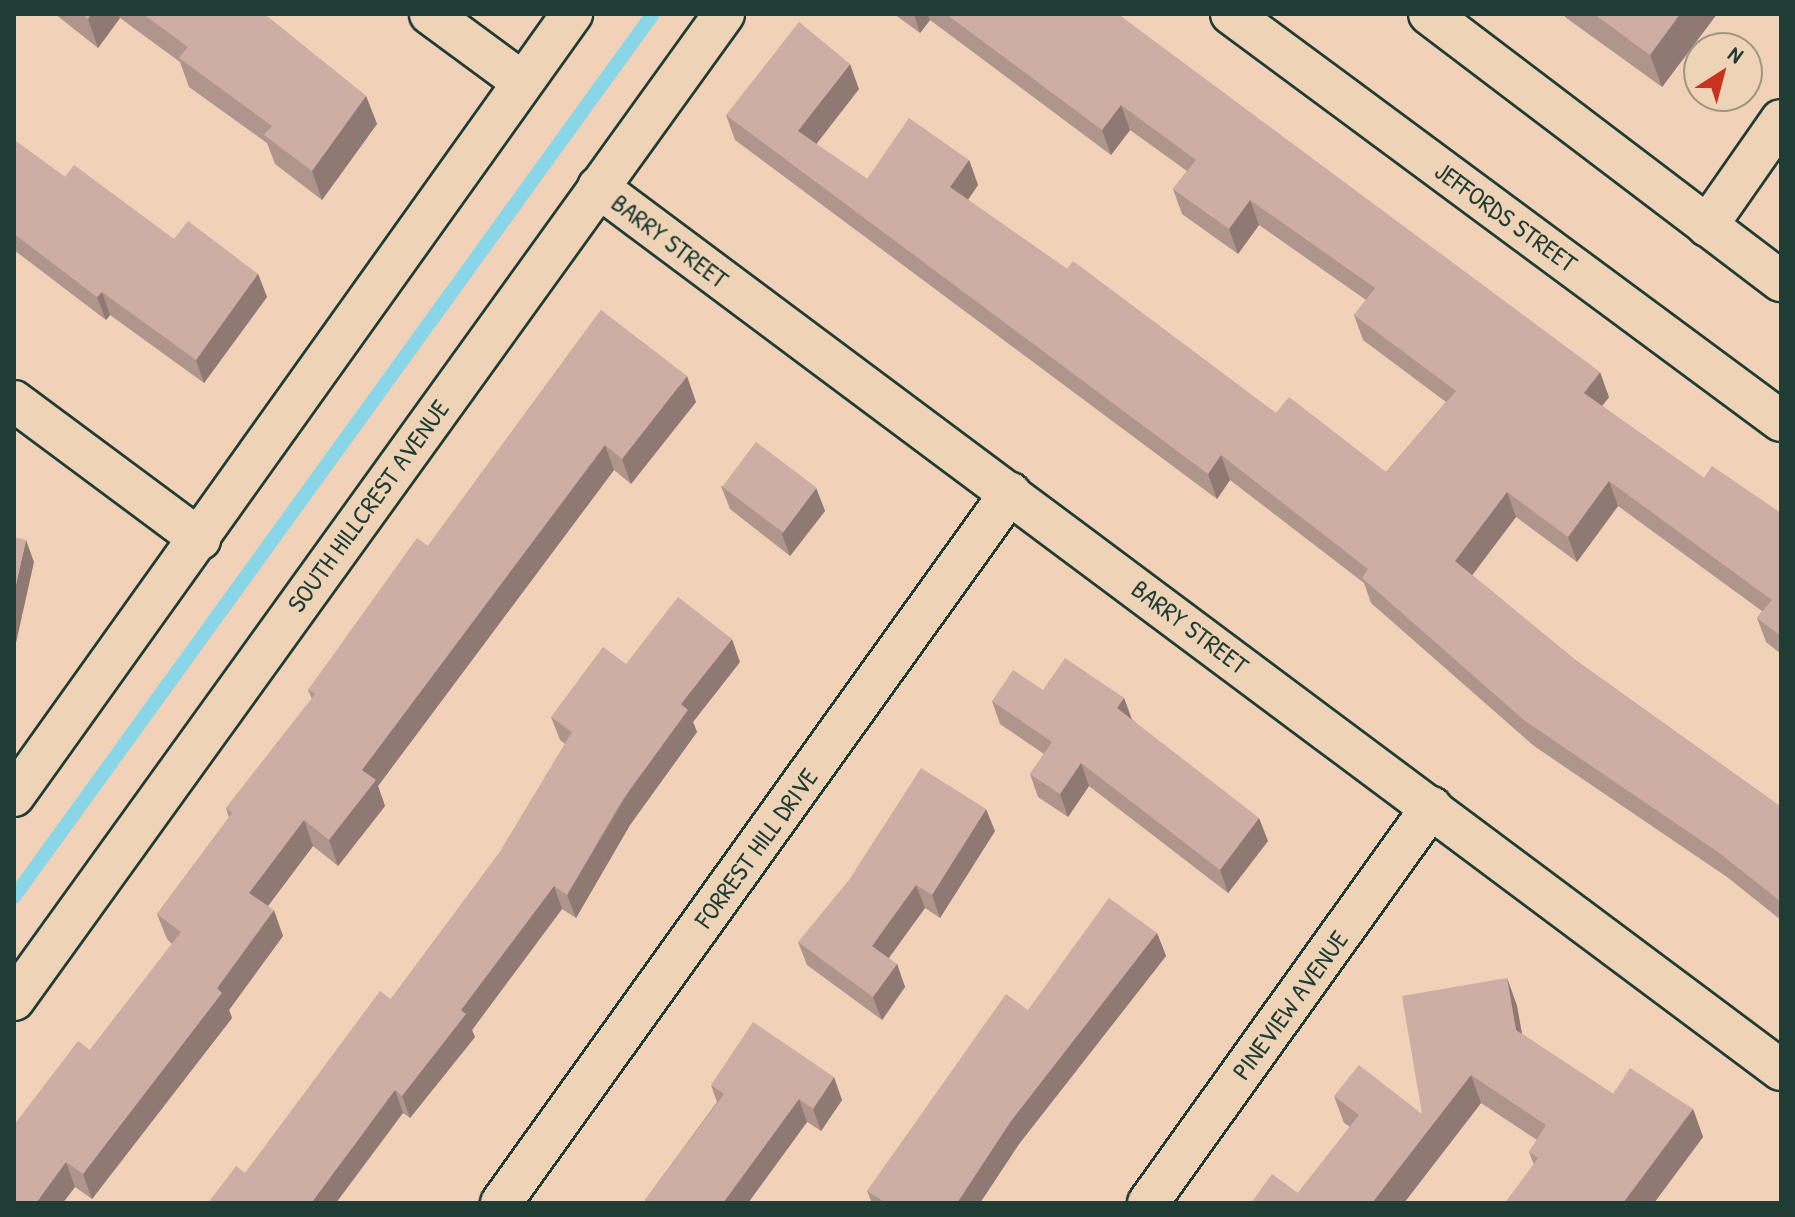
<!DOCTYPE html>
<style>
body{margin:0}
#map{position:relative;width:1795px;height:1217px;overflow:hidden;background:#f1d1b8;font-family:"Patrick Hand",sans-serif}
div>[style]{position:absolute}
.stream>*{height:14px;margin:-7px;padding:0 7px;transform-origin:7px;border-radius:7px;background:#88d6e7}
.roads{filter:drop-shadow(2px 0 #1f3d34) drop-shadow(-2px 0 #1f3d34) drop-shadow(0 2px #1f3d34) drop-shadow(0 -2px #1f3d34)}
.minor>*{height:40px;margin:-20px;padding:0 20px;transform-origin:20px;border-radius:20px;background:#efd3b6}
.wall>*{inset:0;background:#b0958d}
.shaded-wall>*{inset:0;background:#907973}
.building>*{inset:0;background:#cdada4;transform-origin:0 0}
span{translate:-50% -50%;white-space:nowrap;text-align:center;line-height:1.15;-webkit-text-stroke:6px #efd3b6;paint-order:stroke}
.street-label{font-size:26px;color:#1f3d34}
.frame{position:absolute;inset:0;border:16px solid #1f3d34;pointer-events:none}
.north{position:absolute;left:1683px;top:32px;width:80px;height:80px;box-sizing:border-box;background:#efd3b6;border:2px solid #9c9782;border-radius:50%;rotate:36deg;font-size:22px;font-weight:700;line-height:32px;text-align:center;color:#1f3d34}
.north::after{content:'';display:block;margin:auto;width:28px;height:36px;background:#c8321e;clip-path:polygon(50% 0,100% 100%,50% 72%,0 100%)}
</style>
<div id="map">
<div class="stream">
<i style="left:14px;top:897px;width:1090px;rotate:-54.11deg"></i>
</div>
<div class="roads">
<div class="minor">
<i style="left:430px;top:14px;width:113px;rotate:36.4deg"></i>
<i style="left:1231px;top:14px;width:684px;rotate:36.5deg"></i>
<i style="left:1429px;top:14px;width:442px;rotate:37.2deg"></i>
<i style="left:598px;top:187px;width:1476px;rotate:36.74deg"></i>
<i style="left:1707px;top:226px;width:129px;rotate:-55.1deg"></i>
<i style="left:14px;top:401px;width:232px;rotate:36.6deg"></i>
<i style="left:14px;top:796px;width:961px;rotate:-54.49deg"></i>
<i style="left:14px;top:1000px;width:1215px;rotate:-54.24deg"></i>
<i style="left:501px;top:1203px;width:874px;rotate:-54.36deg"></i>
<i style="left:1148px;top:1203px;width:487px;rotate:-54.4deg"></i>
</div>
</div>
<div class="wall">
<i style="clip-path:polygon(55px 14px,264px 14px,366px 96px,377px 124px,322px 200px,275px 164px,267px 143px,189px 87px,180px 62px,120px 18px,98px 48px)"></i>
<i style="clip-path:polygon(894px 14px,1118px 14px,1609px 397px,1602px 406px,1704px 478px,1781px 513px,1781px 654px,1766px 642px,1757px 618px,1762px 611px,1618px 506px,1577px 562px,1516px 517px,1472px 575px,1574px 659px,1781px 807px,1781px 920px,1727px 877px,1534px 746px,1371px 603px,1364px 583px,1230px 480px,1217px 499px,735px 140px,726px 115px,859px 89px,816px 144px,867px 179px,969px 160px,978px 185px,968px 200px,1067px 269px,1276px 413px,1386px 472px,1446px 402px,1363px 340px,1354px 315px,1366px 300px,1259px 225px,1238px 254px,1182px 214px,1173px 189px,1187px 171px,1130px 130px,1111px 155px,930px 20px,920px 33px)"></i>
<i style="clip-path:polygon(1564px 14px,1717px 14px,1662px 87px,1565px 17px)"></i>
<i style="clip-path:polygon(14px 140px,65px 177px,174px 239px,258px 274px,267px 297px,204px 383px,110px 315px,106px 320px,14px 250px)"></i>
<i style="clip-path:polygon(601px 310px,696px 402px,631px 484px,614px 470px,378px 786px,385px 806px,338px 866px,313px 846px,268px 906px,283px 936px,229px 1010px,232px 1018px,92px 1199px,75px 1187px,14px 1203px,90px 1050px,172px 944px,167px 939px,157px 914px,229px 818px,226px 808px,312px 699px,308px 690px,428px 546px)"></i>
<i style="clip-path:polygon(721px 486px,816px 488px,825px 511px,790px 556px,730px 509px)"></i>
<i style="clip-path:polygon(740px 662px,693px 722px,697px 732px,630px 825px,576px 918px,562px 909px,472px 1030px,475px 1037px,410px 1118px,403px 1113px,245px 1173px,391px 999px,500px 852px,565px 744px,560px 740px,551px 717px,626px 664px)"></i>
<i style="clip-path:polygon(1043px 690px,1124px 698px,1132px 719px,1268px 841px,1228px 893px,1089px 786px,1068px 817px,1038px 797px,1030px 774px,1044px 754px,1000px 724px,992px 701px)"></i>
<i style="clip-path:polygon(995px 831px,940px 918px,925px 908px,888px 958px,897px 964px,905px 987px,882px 1020px,807px 965px,798px 942px)"></i>
<i style="clip-path:polygon(1157px 933px,1166px 956px,1019px 1144px,980px 1203px,872px 1203px,867px 1191px,1028px 1010px)"></i>
<i style="clip-path:polygon(1507px 978px,1517px 1006px,1522px 1034px,1613px 1094px,1693px 1109px,1703px 1137px,1654px 1203px,1505px 1203px,1534px 1165px,1529px 1152px,1537px 1140px,1481px 1103px,1404px 1203px,1251px 1203px,1298px 1193px,1350px 1127px,1344px 1123px,1334px 1096px,1422px 1114px)"></i>
<i style="clip-path:polygon(711px 1085px,842px 1100px,821px 1131px,807px 1122px,748px 1203px,646px 1203px,645px 1200px,717px 1102px)"></i>
</div>
<div class="shaded-wall">
<i style="clip-path:polygon(91px 14px,118px 14px,120px 18px,98px 48px,88px 19px)"></i>
<i style="clip-path:polygon(914px 14px,927px 14px,930px 20px,920px 33px)"></i>
<i style="clip-path:polygon(1680px 14px,1717px 14px,1662px 87px,1650px 55px)"></i>
<i style="clip-path:polygon(850px 64px,859px 89px,807px 156px,798px 131px)"></i>
<i style="clip-path:polygon(366px 96px,377px 124px,322px 200px,312px 171px)"></i>
<i style="clip-path:polygon(1121px 105px,1130px 130px,1111px 155px,1102px 130px)"></i>
<i style="clip-path:polygon(969px 160px,978px 185px,959px 212px,950px 187px)"></i>
<i style="clip-path:polygon(1250px 200px,1259px 225px,1238px 254px,1229px 229px)"></i>
<i style="clip-path:polygon(258px 274px,267px 297px,204px 383px,196px 360px)"></i>
<i style="clip-path:polygon(102px 292px,110px 315px,106px 320px,97px 297px)"></i>
<i style="clip-path:polygon(1600px 372px,1609px 397px,1593px 418px,1584px 393px)"></i>
<i style="clip-path:polygon(687px 376px,696px 402px,631px 484px,622px 459px)"></i>
<i style="clip-path:polygon(605px 445px,614px 470px,378px 786px,385px 806px,338px 866px,329px 840px,362px 770px)"></i>
<i style="clip-path:polygon(1221px 455px,1230px 480px,1217px 499px,1208px 474px)"></i>
<i style="clip-path:polygon(1609px 481px,1618px 506px,1577px 562px,1568px 537px)"></i>
<i style="clip-path:polygon(816px 488px,825px 511px,790px 556px,782px 534px)"></i>
<i style="clip-path:polygon(1507px 492px,1516px 517px,1464px 586px,1455px 561px)"></i>
<i style="clip-path:polygon(26px 540px,34px 562px,14px 652px,14px 593px)"></i>
<i style="clip-path:polygon(732px 639px,740px 662px,693px 722px,697px 732px,630px 825px,576px 918px,567px 895px,681px 704px)"></i>
<i style="clip-path:polygon(1124px 698px,1132px 721px,1117px 708px)"></i>
<i style="clip-path:polygon(1081px 763px,1089px 786px,1068px 817px,1060px 794px)"></i>
<i style="clip-path:polygon(986px 809px,995px 831px,940px 918px,932px 895px)"></i>
<i style="clip-path:polygon(1259px 818px,1268px 841px,1228px 893px,1220px 870px)"></i>
<i style="clip-path:polygon(304px 820px,313px 846px,259px 918px,249px 893px)"></i>
<i style="clip-path:polygon(916px 885px,925px 908px,881px 969px,872px 946px)"></i>
<i style="clip-path:polygon(554px 886px,562px 909px,472px 1030px,475px 1037px,410px 1118px,402px 1096px,461px 1010px)"></i>
<i style="clip-path:polygon(274px 910px,283px 936px,229px 1010px,232px 1018px,92px 1199px,83px 1174px)"></i>
<i style="clip-path:polygon(1157px 933px,1166px 956px,1019px 1144px,980px 1203px,957px 1203px,1011px 1121px)"></i>
<i style="clip-path:polygon(897px 964px,905px 987px,882px 1020px,873px 997px)"></i>
<i style="clip-path:polygon(1507px 978px,1517px 1006px,1526px 1057px,1516px 1030px)"></i>
<i style="clip-path:polygon(1471px 1075px,1481px 1103px,1404px 1203px,1372px 1203px)"></i>
<i style="clip-path:polygon(834px 1077px,842px 1100px,821px 1131px,813px 1109px)"></i>
<i style="clip-path:polygon(395px 1090px,403px 1113px,336px 1203px,311px 1203px)"></i>
<i style="clip-path:polygon(799px 1099px,807px 1122px,748px 1203px,723px 1203px)"></i>
<i style="clip-path:polygon(1693px 1109px,1703px 1137px,1654px 1203px,1623px 1203px)"></i>
<i style="clip-path:polygon(66px 1162px,75px 1187px,63px 1203px,36px 1203px)"></i>
</div>
<div class="building">
<i style="clip-path:polygon(81px 14px,91px 14px,88px 19px)"></i>
<i style="clip-path:polygon(143px 14px,264px 14px,366px 96px,312px 171px,264px 135px,272px 126px,179px 58px,188px 47px)"></i>
<i style="clip-path:polygon(946px 14px,1118px 14px,1600px 372px,1584px 393px,1704px 478px,1712px 466px,1781px 513px,1781px 636px,1757px 618px,1772px 600px,1609px 481px,1568px 537px,1507px 492px,1455px 561px,1574px 659px,1781px 807px,1781px 902px,1718px 852px,1525px 721px,1362px 578px,1368px 569px,1221px 455px,1208px 474px,726px 115px,799px 22px,850px 64px,798px 131px,867px 179px,909px 118px,969px 160px,950px 187px,1067px 269px,1073px 261px,1276px 413px,1289px 397px,1386px 472px,1456px 391px,1354px 315px,1375px 288px,1250px 200px,1229px 229px,1173px 189px,1196px 160px,1121px 105px,1102px 130px)"></i>
<i style="clip-path:polygon(1594px 14px,1680px 14px,1650px 55px)"></i>
<i style="clip-path:polygon(14px 140px,65px 177px,74px 165px,174px 239px,188px 221px,258px 274px,196px 360px,102px 292px,97px 297px,14px 234px)"></i>
<i style="clip-path:polygon(601px 310px,687px 376px,622px 459px,605px 445px,362px 770px,376px 780px,329px 840px,304px 820px,249px 893px,274px 910px,217px 988px,222px 993px,83px 1174px,66px 1162px,36px 1203px,14px 1203px,14px 1125px,78px 1041px,90px 1050px,181px 932px,157px 914px,232px 813px,226px 808px,315px 694px,308px 690px,417px 538px,428px 546px)"></i>
<i style="left:756px;top:442px;width:76px;height:56px;rotate:37deg"></i>
<i style="clip-path:polygon(14px 537px,26px 540px,14px 593px)"></i>
<i style="clip-path:polygon(678px 597px,732px 639px,681px 704px,688px 710px,621px 802px,567px 895px,554px 886px,461px 1010px,466px 1014px,402px 1096px,395px 1090px,311px 1203px,208px 1203px,236px 1166px,245px 1173px,380px 991px,391px 999px,500px 852px,572px 732px,551px 717px,603px 647px,626px 664px)"></i>
<i style="clip-path:polygon(1065px 658px,1124px 698px,1117px 708px,1259px 818px,1220px 870px,1081px 763px,1060px 794px,1030px 774px,1052px 742px,992px 701px,1013px 670px,1043px 690px)"></i>
<i style="clip-path:polygon(921px 768px,986px 809px,932px 895px,916px 885px,872px 946px,897px 964px,873px 997px,798px 942px,849px 880px)"></i>
<i style="clip-path:polygon(1109px 898px,1157px 933px,1011px 1121px,957px 1203px,886px 1203px,867px 1191px,1006px 994px,1028px 1010px)"></i>
<i style="clip-path:polygon(1507px 978px,1516px 1030px,1613px 1094px,1630px 1068px,1693px 1109px,1623px 1203px,1505px 1203px,1538px 1158px,1529px 1152px,1546px 1125px,1471px 1075px,1372px 1203px,1251px 1203px,1272px 1174px,1298px 1193px,1359px 1115px,1334px 1096px,1359px 1065px,1422px 1114px,1402px 996px)"></i>
<i style="clip-path:polygon(753px 1022px,834px 1077px,813px 1109px,799px 1099px,723px 1203px,649px 1203px,645px 1200px,724px 1094px,711px 1085px)"></i>
</div>
<div class="street-label">
<span style="left:1506px;top:217px;rotate:36deg">JEFFORDS STREET</span>
<span style="left:670px;top:241px;rotate:37deg">BARRY STREET</span>
<span style="left:368px;top:506px;rotate:-54deg">SOUTH HILLCREST AVENUE</span>
<span style="left:1190px;top:627px;rotate:37deg">BARRY STREET</span>
<span style="left:756px;top:848px;rotate:-54deg">FORREST HILL DRIVE</span>
<span style="left:1290px;top:1005px;rotate:-54deg">PINEVIEW AVENUE</span>
</div>
<div class="frame"></div>
<div class="north">N</div>
</div>
